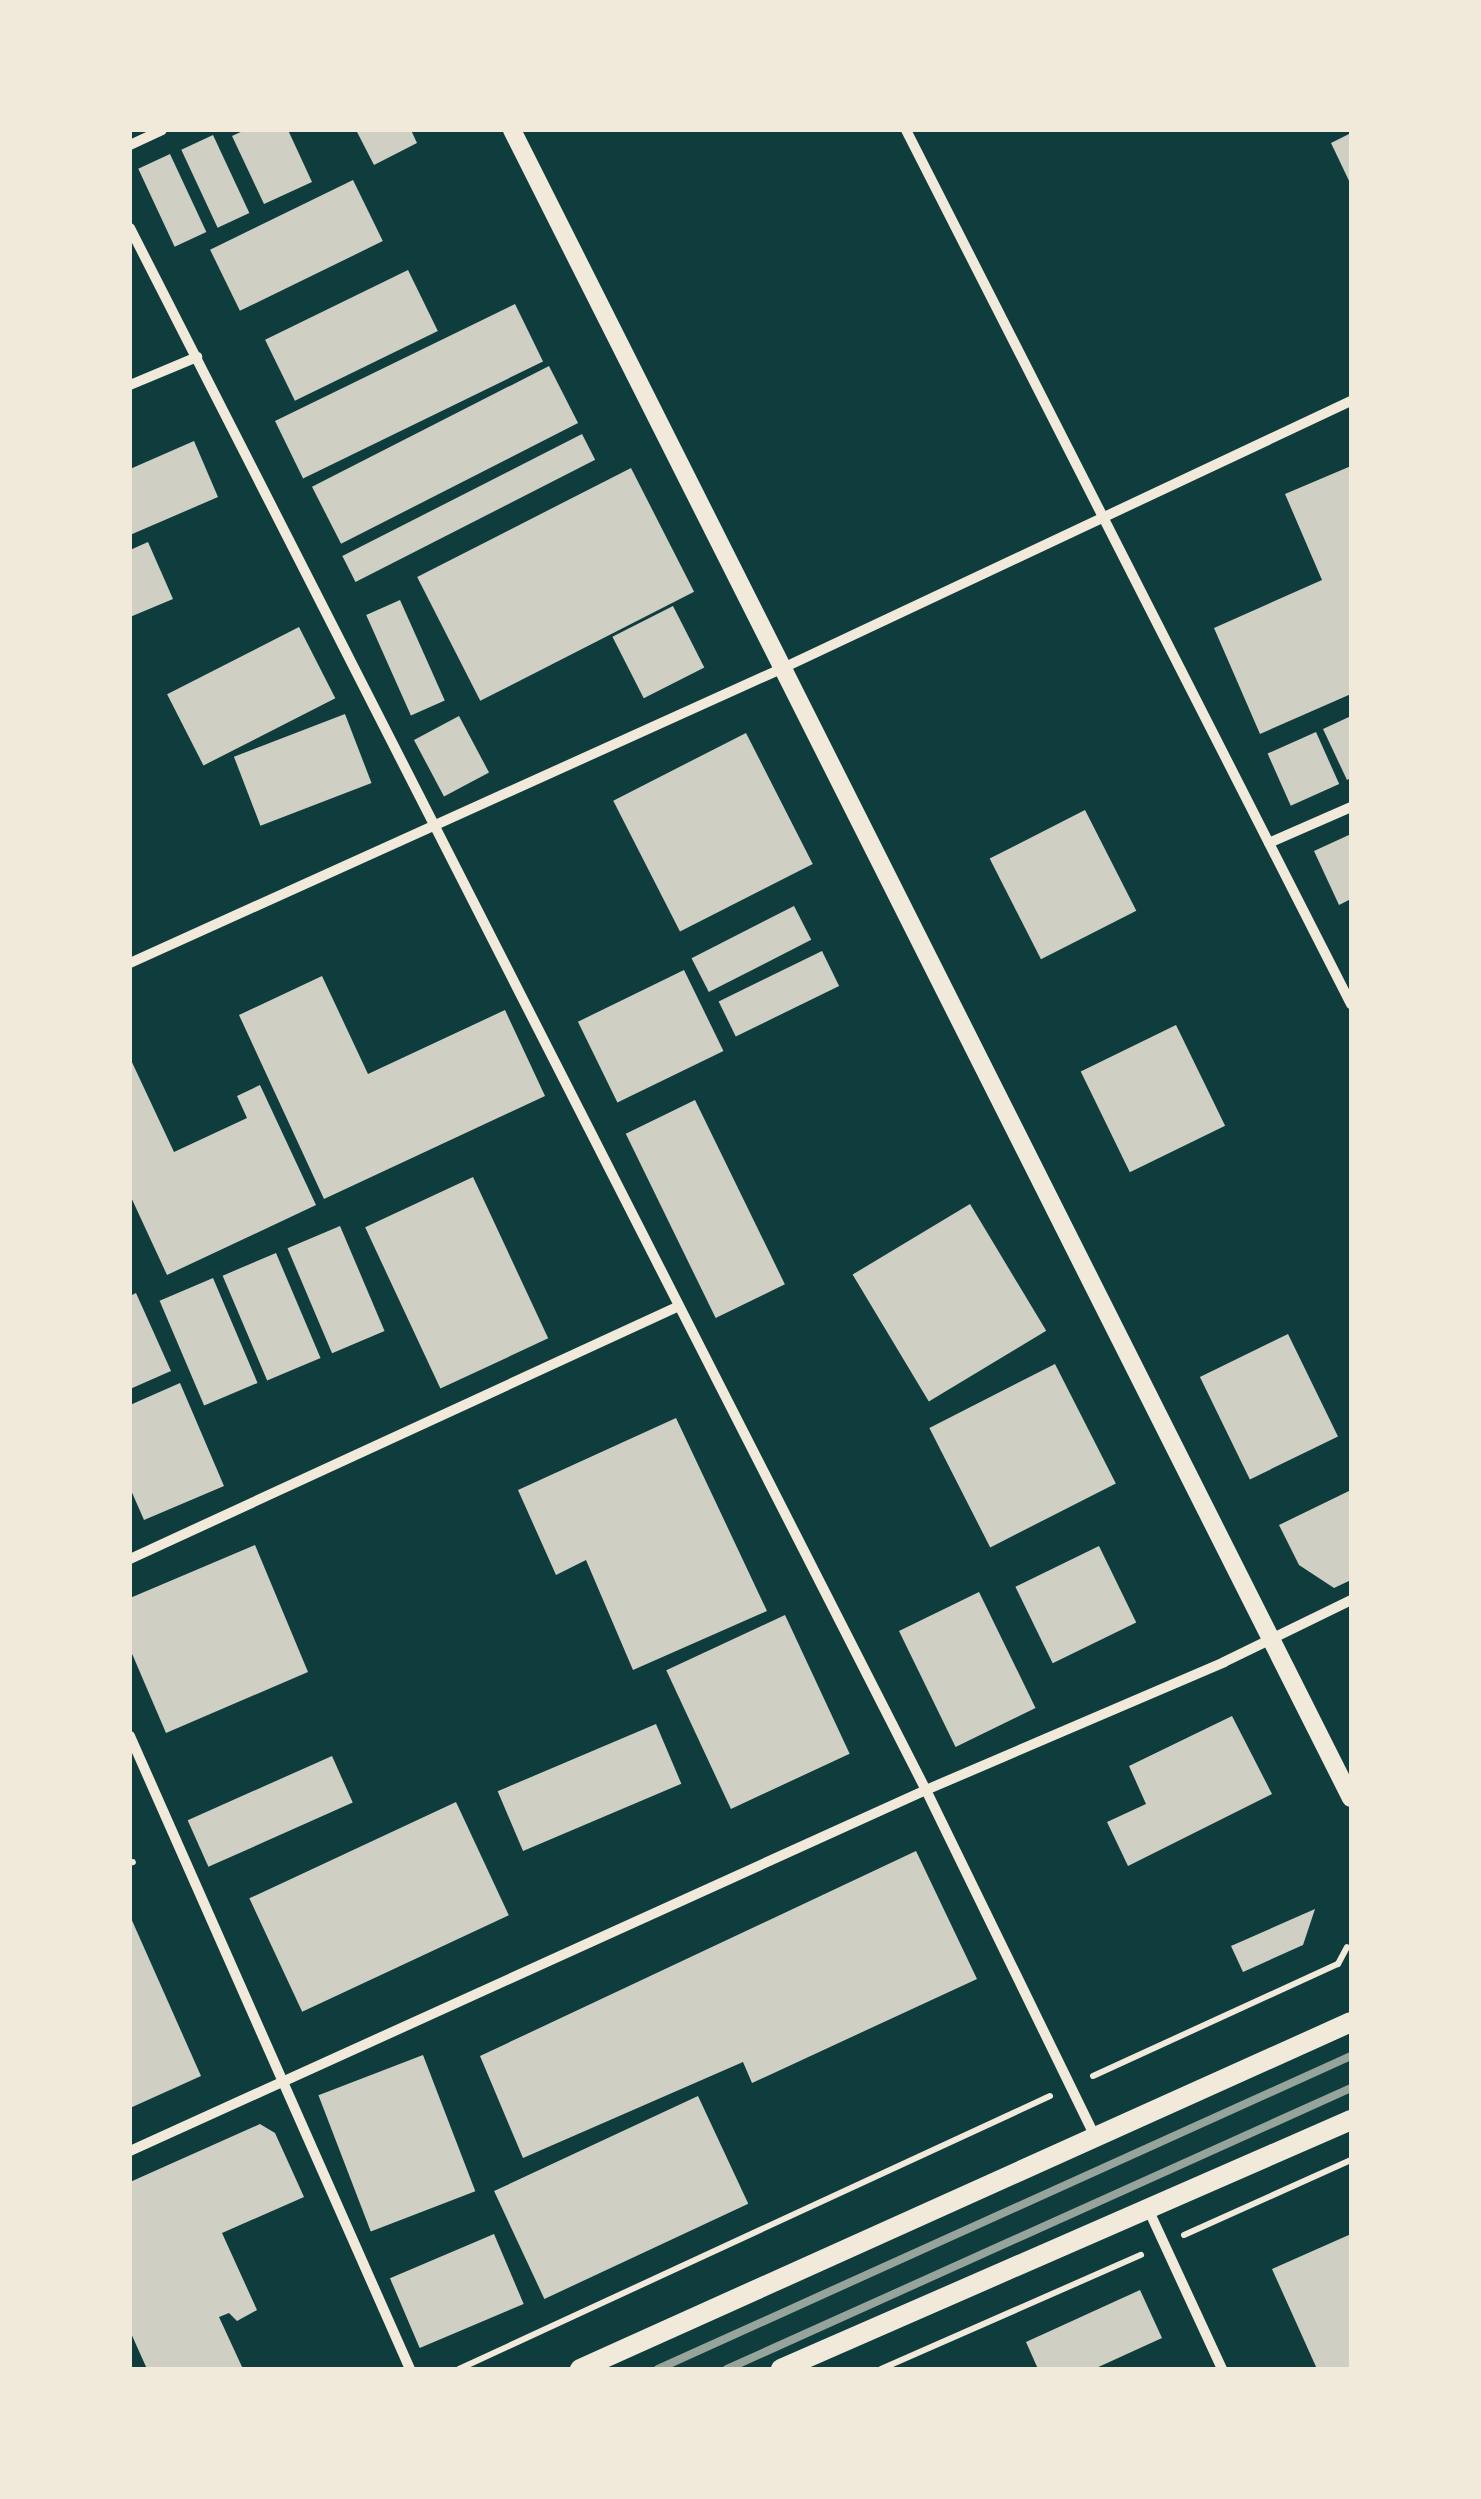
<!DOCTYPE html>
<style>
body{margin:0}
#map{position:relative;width:1481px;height:2499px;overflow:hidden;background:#0f3d3e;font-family:Manrope,sans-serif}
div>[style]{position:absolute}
.building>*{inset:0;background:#cfcfc3;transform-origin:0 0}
.path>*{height:6px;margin:-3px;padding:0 3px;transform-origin:3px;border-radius:3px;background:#f1e9da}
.minor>*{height:10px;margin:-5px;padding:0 5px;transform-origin:5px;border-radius:5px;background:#f1e9da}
.tertiary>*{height:18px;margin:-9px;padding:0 9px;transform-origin:9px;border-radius:9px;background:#f1e9da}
.secondary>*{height:20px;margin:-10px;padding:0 10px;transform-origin:10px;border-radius:10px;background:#f1e9da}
.rail>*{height:8px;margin:-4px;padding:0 4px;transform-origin:4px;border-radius:4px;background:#97a49c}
span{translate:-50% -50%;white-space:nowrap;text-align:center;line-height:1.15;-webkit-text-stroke:10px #f1e9da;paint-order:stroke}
.frame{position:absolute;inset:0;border:132px solid #f1e9da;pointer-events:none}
</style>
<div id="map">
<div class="building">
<i style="clip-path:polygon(245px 130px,288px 130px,312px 182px,264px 204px,232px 136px)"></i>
<i style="clip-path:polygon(356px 130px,411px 130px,417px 143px,374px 165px)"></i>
<i style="clip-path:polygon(1351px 133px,1351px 185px,1331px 143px)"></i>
<i style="left:213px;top:135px;width:86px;height:35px;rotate:65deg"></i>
<i style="left:170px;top:154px;width:86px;height:35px;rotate:65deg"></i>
<i style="left:353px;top:180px;width:68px;height:159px;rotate:64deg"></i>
<i style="left:408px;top:270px;width:68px;height:159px;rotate:64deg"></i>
<i style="left:515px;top:304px;width:64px;height:267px;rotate:64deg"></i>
<i style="left:549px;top:366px;width:64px;height:266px;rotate:63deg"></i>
<i style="left:582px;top:434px;width:29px;height:269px;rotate:63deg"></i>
<i style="clip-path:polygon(194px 441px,218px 497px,130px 535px,130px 469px)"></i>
<i style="clip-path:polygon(1351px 466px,1351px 694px,1260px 734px,1214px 628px,1322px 580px,1285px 494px)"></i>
<i style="left:631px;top:468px;width:139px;height:240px;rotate:63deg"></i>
<i style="clip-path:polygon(148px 542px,173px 599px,130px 617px,130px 550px)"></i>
<i style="left:400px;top:600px;width:110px;height:37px;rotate:66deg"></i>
<i style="left:673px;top:606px;width:69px;height:68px;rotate:63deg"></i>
<i style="left:299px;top:627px;width:80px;height:148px;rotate:63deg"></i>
<i style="left:345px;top:714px;width:74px;height:119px;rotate:69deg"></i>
<i style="left:459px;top:716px;width:64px;height:51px;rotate:62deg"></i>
<i style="clip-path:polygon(1351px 716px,1351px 778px,1347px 780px,1323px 729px)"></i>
<i style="left:1316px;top:732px;width:57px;height:53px;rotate:66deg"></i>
<i style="left:746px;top:733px;width:147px;height:149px;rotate:63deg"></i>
<i style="left:1085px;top:810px;width:113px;height:107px;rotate:63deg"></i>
<i style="clip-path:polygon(1351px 834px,1351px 899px,1339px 905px,1314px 851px)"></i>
<i style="left:794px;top:906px;width:38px;height:115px;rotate:63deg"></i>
<i style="left:822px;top:951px;width:39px;height:115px;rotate:64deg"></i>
<i style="left:684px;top:970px;width:90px;height:118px;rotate:64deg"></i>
<i style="clip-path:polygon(322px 976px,368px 1074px,505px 1010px,545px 1096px,324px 1199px,239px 1015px)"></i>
<i style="left:1176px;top:1025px;width:112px;height:106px;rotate:64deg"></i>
<i style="clip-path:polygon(130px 1058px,174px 1152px,247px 1118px,237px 1096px,260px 1085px,316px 1205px,167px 1275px,130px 1195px)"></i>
<i style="left:695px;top:1100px;width:205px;height:77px;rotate:64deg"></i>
<i style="left:473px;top:1177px;width:178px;height:119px;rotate:65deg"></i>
<i style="left:970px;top:1204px;width:148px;height:137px;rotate:59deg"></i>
<i style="left:340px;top:1226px;width:114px;height:57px;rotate:67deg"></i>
<i style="left:276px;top:1253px;width:114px;height:58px;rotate:67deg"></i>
<i style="left:213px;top:1278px;width:114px;height:58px;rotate:67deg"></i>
<i style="clip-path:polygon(136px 1293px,171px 1371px,130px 1389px,130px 1296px)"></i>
<i style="left:1288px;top:1334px;width:114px;height:98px;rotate:64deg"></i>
<i style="left:1055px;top:1364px;width:134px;height:141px;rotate:63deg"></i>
<i style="clip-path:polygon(180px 1383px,224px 1486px,144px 1520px,130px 1488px,130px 1405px)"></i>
<i style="clip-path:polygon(676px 1418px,767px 1611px,633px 1670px,586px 1560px,556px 1575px,518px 1490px)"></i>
<i style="clip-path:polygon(1351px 1490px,1351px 1580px,1334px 1588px,1299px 1565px,1279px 1525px)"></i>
<i style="clip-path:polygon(255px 1545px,308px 1672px,166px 1733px,130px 1649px,130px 1598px)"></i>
<i style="left:1099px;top:1546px;width:85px;height:93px;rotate:64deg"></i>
<i style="left:979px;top:1592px;width:129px;height:89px;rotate:64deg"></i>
<i style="left:785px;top:1615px;width:153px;height:131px;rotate:65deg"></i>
<i style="clip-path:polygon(1232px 1716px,1272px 1794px,1128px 1866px,1107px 1822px,1146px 1804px,1129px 1766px)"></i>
<i style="left:656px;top:1724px;width:65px;height:172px;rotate:67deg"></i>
<i style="left:332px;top:1756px;width:51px;height:158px;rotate:66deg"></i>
<i style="left:456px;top:1802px;width:125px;height:228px;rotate:65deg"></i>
<i style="clip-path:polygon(916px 1851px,977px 1979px,752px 2083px,743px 2062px,523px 2158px,480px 2056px)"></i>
<i style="clip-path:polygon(1315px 1909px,1303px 1945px,1243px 1972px,1231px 1946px)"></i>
<i style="clip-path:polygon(130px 1916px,201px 2076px,130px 2108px)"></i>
<i style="left:423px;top:2055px;width:146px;height:112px;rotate:69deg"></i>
<i style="left:698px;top:2096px;width:119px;height:225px;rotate:65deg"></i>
<i style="clip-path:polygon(260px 2124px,275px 2133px,304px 2197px,222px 2233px,257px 2310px,237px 2321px,229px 2313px,219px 2317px,243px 2369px,147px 2369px,130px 2331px,130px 2182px)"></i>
<i style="left:494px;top:2234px;width:76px;height:113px;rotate:67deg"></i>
<i style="clip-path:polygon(1351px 2234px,1351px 2369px,1317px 2369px,1272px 2269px)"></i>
<i style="clip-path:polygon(1140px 2290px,1162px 2338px,1094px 2369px,1038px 2369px,1026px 2342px)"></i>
</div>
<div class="path">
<i style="left:130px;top:1863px;width:3px;rotate:-18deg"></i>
<i style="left:1093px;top:2076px;width:269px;rotate:-24.6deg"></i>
<i style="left:1338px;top:1964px;width:19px;rotate:-62deg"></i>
<i style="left:1184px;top:2235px;width:183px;rotate:-24.2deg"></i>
<i style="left:459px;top:2369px;width:651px;rotate:-24.79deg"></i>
<i style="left:881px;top:2369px;width:284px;rotate:-23.7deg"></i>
</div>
<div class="minor">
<i style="left:906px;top:130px;width:981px;rotate:63.02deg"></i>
<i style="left:130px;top:145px;width:35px;rotate:-25deg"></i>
<i style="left:130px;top:228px;width:1753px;rotate:63deg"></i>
<i style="left:926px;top:1790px;width:386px;rotate:64deg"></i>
<i style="left:130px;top:385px;width:73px;rotate:-22.7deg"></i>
<i style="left:1269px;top:843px;width:90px;rotate:-23.7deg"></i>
<i style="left:130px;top:963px;width:717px;rotate:-24.31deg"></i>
<i style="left:783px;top:668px;width:628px;rotate:-25.18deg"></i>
<i style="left:130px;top:1559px;width:604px;rotate:-24.74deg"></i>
<i style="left:130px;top:1736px;width:692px;rotate:66.14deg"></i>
<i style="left:130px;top:2151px;width:874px;rotate:-24.4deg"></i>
<i style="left:926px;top:1790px;width:324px;rotate:-23.2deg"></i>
<i style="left:1224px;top:1662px;width:141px;rotate:-26deg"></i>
<i style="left:1149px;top:2211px;width:174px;rotate:65.2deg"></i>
</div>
<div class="tertiary">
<i style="left:512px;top:130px;width:1867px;rotate:63.3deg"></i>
</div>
<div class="secondary">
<i style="left:580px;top:2369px;width:845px;rotate:-24.23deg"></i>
<i style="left:781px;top:2369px;width:622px;rotate:-23.6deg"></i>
</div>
<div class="rail">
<i style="left:658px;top:2369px;width:760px;rotate:-24.31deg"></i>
<i style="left:727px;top:2369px;width:684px;rotate:-24.24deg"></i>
</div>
<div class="frame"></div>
</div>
